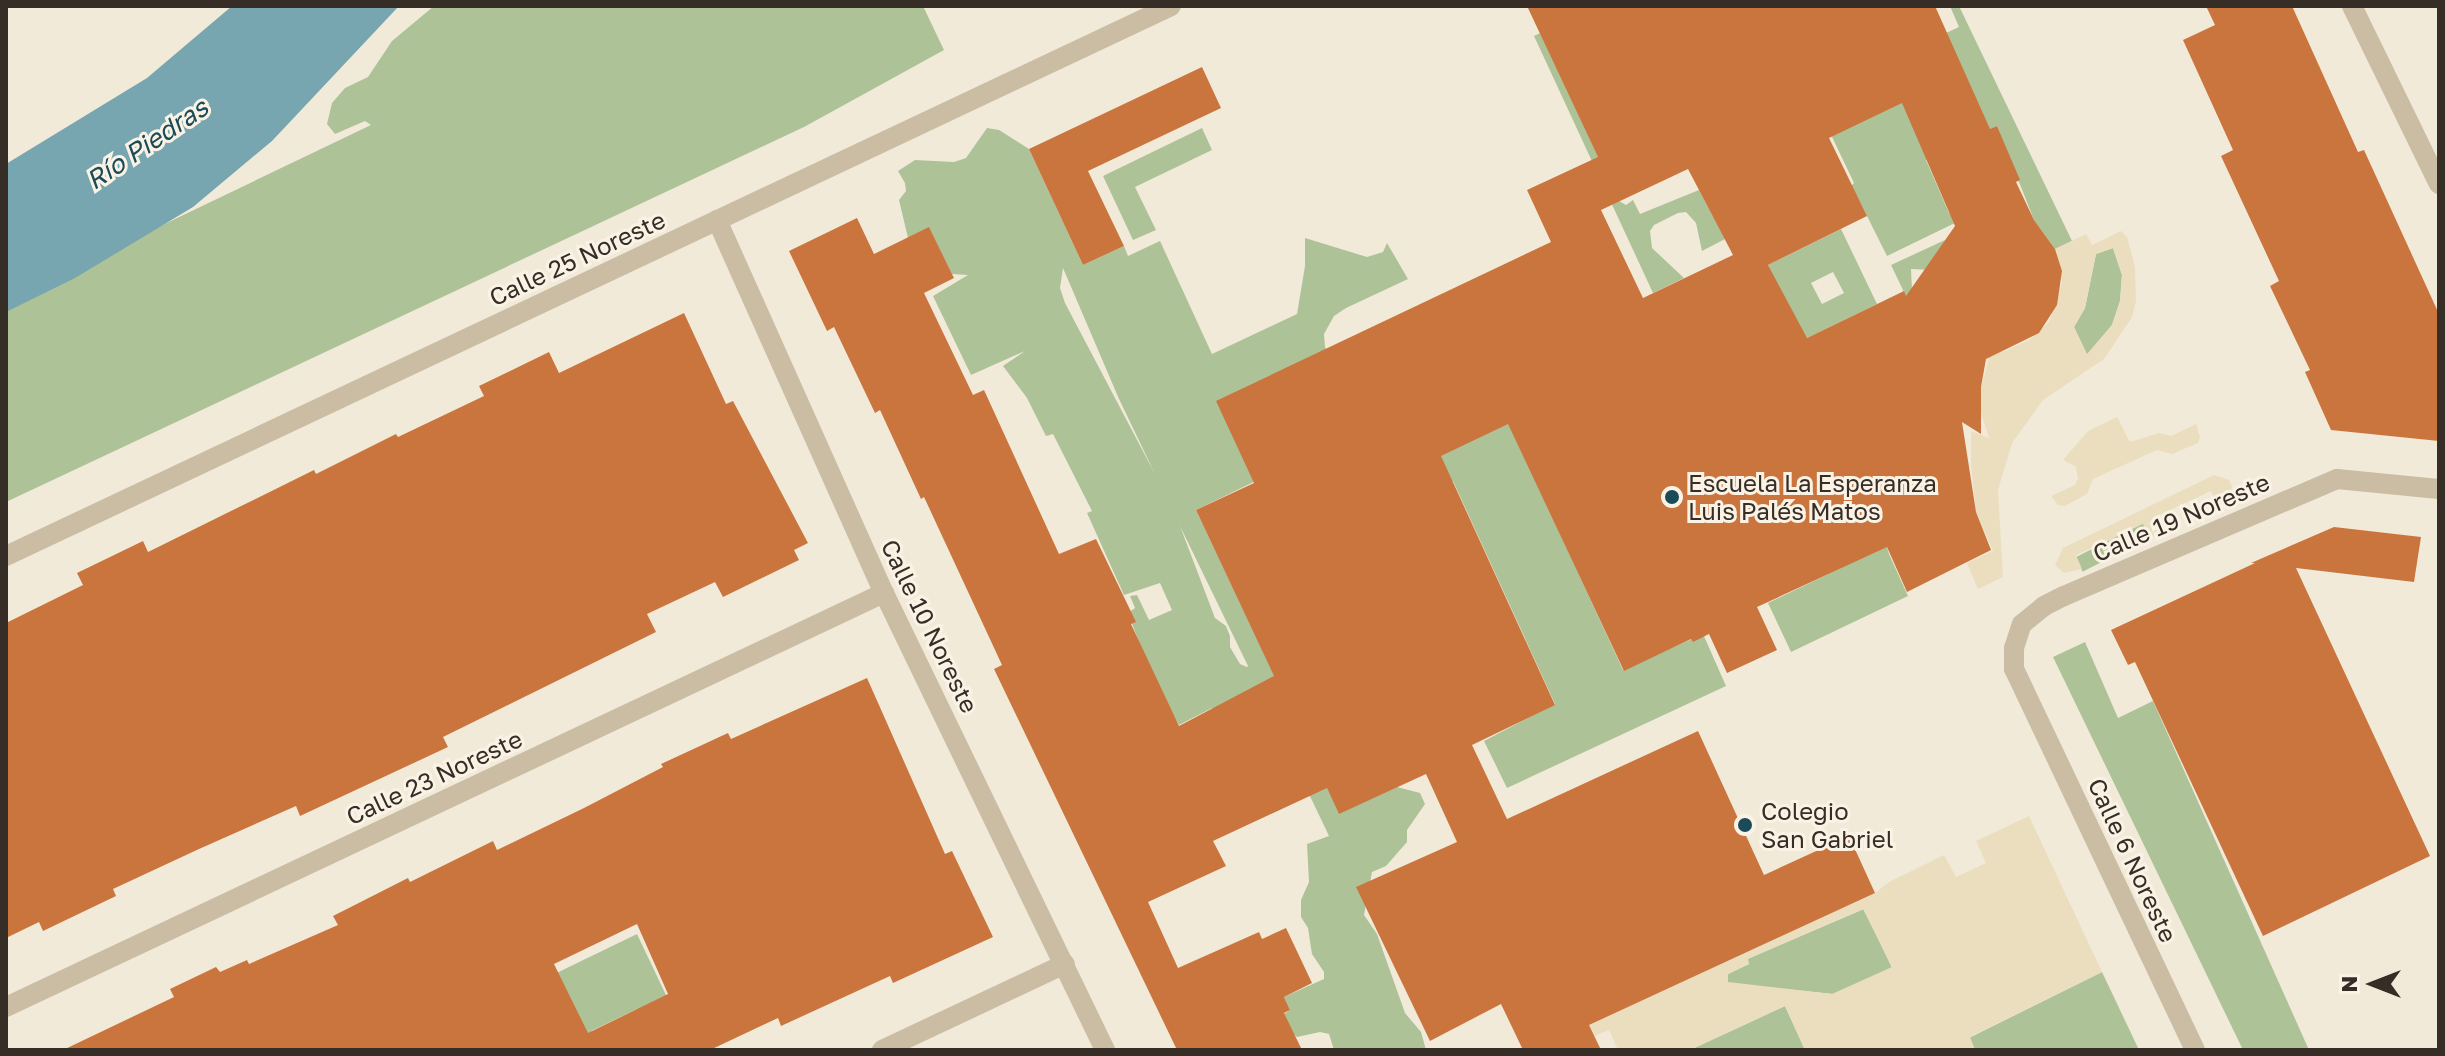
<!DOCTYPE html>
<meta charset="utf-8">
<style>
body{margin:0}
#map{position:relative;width:2445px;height:1056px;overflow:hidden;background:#f2ead9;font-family:"Golos Text",sans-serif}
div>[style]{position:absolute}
.green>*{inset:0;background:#aec298;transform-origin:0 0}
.plaza>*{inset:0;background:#ebdebf}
.water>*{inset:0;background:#77a5b0}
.building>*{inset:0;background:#cb753e}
.minor>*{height:20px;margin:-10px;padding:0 10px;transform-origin:10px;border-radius:10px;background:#cbbca4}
.dots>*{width:22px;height:22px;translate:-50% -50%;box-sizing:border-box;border:4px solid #faf3e5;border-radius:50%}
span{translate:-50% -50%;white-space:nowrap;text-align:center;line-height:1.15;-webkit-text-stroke:6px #faf3e5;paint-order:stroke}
.street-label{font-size:24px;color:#362d26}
.poi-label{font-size:24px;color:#362d26}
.left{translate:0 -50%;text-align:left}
.water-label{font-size:26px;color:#1a4b59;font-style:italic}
.frame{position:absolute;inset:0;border:8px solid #362d26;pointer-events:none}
.north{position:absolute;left:2333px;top:944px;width:80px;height:80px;-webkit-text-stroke:6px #faf3e5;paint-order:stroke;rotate:270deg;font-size:22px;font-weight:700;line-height:32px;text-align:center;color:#362d26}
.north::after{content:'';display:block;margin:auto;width:28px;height:36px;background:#362d26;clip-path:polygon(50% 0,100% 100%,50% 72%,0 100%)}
</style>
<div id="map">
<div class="green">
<i style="clip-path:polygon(434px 6px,923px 6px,944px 50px,804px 127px,6px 502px,6px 300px,371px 125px,365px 121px,335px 134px,327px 124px,332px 103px,345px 88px,368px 77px,392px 41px)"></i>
<i style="clip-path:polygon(1950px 6px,1959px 6px,2072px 241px,2055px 249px,2034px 220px,1997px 126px,1926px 160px,1949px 213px,1959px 221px,1887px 256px,1857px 196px,1827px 211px,1854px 183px,1823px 118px,1735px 130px,1959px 27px)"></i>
<i style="clip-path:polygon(1540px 33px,1619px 201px,1626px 205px,1633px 200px,1640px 214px,1699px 190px,1725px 239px,1702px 251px,1696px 223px,1686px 212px,1678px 213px,1654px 225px,1650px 231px,1652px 248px,1684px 278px,1653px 293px,1534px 36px)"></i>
<i style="clip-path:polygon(evenodd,987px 128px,999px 130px,1029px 149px,1083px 265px,1124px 246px,1128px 256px,1160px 241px,1212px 354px,1297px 314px,1305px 266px,1305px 238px,1367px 257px,1383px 252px,1387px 243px,1408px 279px,1346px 308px,1334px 316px,1324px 334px,1325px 347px,1364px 428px,1196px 510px,1339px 813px,1397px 787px,1420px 793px,1425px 804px,1407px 830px,1407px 842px,1386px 866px,1372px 872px,1364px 915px,1377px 934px,1405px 1013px,1421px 1032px,1426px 1050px,1334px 1050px,1329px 1034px,1320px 1032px,1297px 1037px,1287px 1028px,1281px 1016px,1290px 1010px,1284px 997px,1324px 979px,1324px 972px,1312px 954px,1308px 928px,1301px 917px,1301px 900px,1309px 882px,1307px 844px,1329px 836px,1269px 710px,1226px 720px,1212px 708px,1179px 725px,1155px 684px,1128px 613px,1135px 608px,1130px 596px,1137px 595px,1149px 620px,1172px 610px,1160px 583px,1124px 595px,1087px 513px,1092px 511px,1053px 434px,1046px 436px,1027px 398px,1003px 366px,1025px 351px,971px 375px,933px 296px,968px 275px,952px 274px,929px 228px,908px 238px,899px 200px,906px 191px,905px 183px,898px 171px,915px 160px,954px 162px,966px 158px,987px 128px,1063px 268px,1119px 399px,1155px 474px,1065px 303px,1060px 288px,1063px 268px,987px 128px,1180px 526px,1248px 666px,1247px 667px,1240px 664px,1230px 647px,1230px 636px,1226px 626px,1215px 618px,1180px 526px)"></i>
<i style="clip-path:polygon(1202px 128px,1212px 150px,1135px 187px,1156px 230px,1133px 240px,1103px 176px)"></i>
<i style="clip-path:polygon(evenodd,1841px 229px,1877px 304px,1801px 341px,1768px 265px,1841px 229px,1833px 272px,1844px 293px,1822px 304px,1811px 283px,1833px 272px)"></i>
<i style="clip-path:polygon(1945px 240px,1932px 270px,1911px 269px,1913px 311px,1891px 265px)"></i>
<i style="clip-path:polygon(2113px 248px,2122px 275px,2120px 301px,2112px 325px,2087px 355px,2074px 327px,2085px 308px,2096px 254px)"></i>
<i style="clip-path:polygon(1508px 422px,1623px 670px,1703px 634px,1726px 686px,1507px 788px,1484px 741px,1555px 704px,1453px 481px,1383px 513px,1434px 431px)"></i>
<i style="clip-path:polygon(1861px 463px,1889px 554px,1908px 596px,1791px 652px,1768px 603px,1841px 568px)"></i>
<i style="left:2143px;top:523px;width:16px;height:76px;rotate:63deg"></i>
<i style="clip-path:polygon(2085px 642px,2118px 718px,2153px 701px,2309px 1050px,2243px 1050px,2053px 657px)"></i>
<i style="clip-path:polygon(1864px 909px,1892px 968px,1833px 994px,1728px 983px,1728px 974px,1749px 964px,1747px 959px)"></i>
<i style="clip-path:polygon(637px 934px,685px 1035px,657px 1050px,637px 1009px,591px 1031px,600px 1050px,472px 1014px)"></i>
<i style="clip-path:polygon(2102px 972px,2139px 1050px,1975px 1050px,1969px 1038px)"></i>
<i style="clip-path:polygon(1785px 1006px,1805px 1050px,1690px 1050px)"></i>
</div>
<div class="plaza">
<i style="clip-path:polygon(evenodd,2121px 231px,2127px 237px,2135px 267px,2136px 301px,2132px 317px,2104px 359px,2043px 400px,2012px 443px,1998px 490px,2003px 577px,1978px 589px,1967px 563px,1993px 551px,1976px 512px,1971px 465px,1971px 431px,1989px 438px,1981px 413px,1981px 387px,1989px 359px,1981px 356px,2005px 351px,2029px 340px,2049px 322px,2062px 282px,2055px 249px,2086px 234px,2092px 245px,2121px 231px,2113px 248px,2122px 275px,2120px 301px,2112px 325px,2087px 354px,2074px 327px,2085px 308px,2096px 254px,2113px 248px)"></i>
<i style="clip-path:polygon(2117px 417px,2130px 442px,2159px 433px,2171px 436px,2196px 424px,2200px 437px,2198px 443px,2172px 454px,2157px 450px,2117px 468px,2093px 479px,2087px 494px,2065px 506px,2058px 505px,2051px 496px,2075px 485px,2078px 479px,2076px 467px,2063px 460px,2088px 431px)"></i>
<i style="clip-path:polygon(2214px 475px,2229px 480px,2232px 486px,2230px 500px,2218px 506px,2211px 491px,2159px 515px,2166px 530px,2150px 537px,2143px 524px,2076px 555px,2082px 569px,2064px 573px,2055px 565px,2063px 548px)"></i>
<i style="clip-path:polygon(evenodd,2029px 816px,2102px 972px,1970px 1037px,1975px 1050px,1805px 1050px,1785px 1006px,1690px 1050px,1618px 1050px,1609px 1030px,1594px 1036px,1589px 1025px,1875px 893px,1889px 882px,1944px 855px,1956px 877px,1986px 863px,1976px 841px,2029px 816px,1863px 909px,1892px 967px,1832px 994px,1728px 982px,1728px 974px,1749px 964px,1748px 959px,1863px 909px)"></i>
</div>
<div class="water">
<i style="clip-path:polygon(232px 6px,399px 6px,272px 141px,193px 207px,75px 278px,6px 312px,6px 164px,147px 78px)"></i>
</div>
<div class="building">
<i style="clip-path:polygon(evenodd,1527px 6px,1935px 6px,1990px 129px,1997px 126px,2020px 180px,2016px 182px,2034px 220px,2055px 249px,2062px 271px,2057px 305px,2039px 333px,1986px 359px,1981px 387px,1981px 434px,1962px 422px,1976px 512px,1991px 550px,1907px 592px,1887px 547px,1757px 607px,1777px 650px,1727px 673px,1709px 634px,1693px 642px,1691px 639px,1624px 671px,1508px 424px,1441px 456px,1555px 705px,1472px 745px,1507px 819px,1698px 731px,1764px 875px,1849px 836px,1875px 893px,1589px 1025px,1601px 1050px,1523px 1050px,1501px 1004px,1430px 1041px,1356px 887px,1457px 842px,1426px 774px,1339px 814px,1327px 788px,1213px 841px,1226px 866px,1148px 902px,1178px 968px,1259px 932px,1262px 939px,1286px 928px,1312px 983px,1284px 997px,1290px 1010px,1284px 1013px,1302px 1050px,1177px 1050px,994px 669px,1002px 665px,924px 497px,921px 499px,880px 410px,875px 413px,834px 327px,827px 331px,789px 251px,857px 218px,874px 254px,929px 227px,954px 278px,924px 293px,973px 395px,984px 390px,1059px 554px,1096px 539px,1136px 622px,1131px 624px,1179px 726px,1274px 676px,1196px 510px,1254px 483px,1216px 401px,1551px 242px,1527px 190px,1598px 157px,1527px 6px,1902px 103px,1955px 226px,1906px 296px,1904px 291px,1807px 338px,1768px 265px,1867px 216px,1829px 138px,1902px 103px,1527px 6px,1688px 169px,1733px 255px,1643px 298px,1601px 210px,1688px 169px)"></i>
<i style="clip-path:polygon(2206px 6px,2292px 6px,2358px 152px,2364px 150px,2439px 314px,2439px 441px,2331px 430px,2305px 372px,2310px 370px,2270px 286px,2279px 281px,2221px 156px,2233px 150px,2183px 40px,2215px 25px)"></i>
<i style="clip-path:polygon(1202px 67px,1221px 108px,1088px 171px,1124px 246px,1083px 265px,1029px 149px)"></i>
<i style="clip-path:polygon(684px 313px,726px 404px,733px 401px,808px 543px,794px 550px,799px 560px,723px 597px,715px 582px,647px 614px,656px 632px,443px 737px,448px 747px,300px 816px,296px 806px,199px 849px,113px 889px,116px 896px,43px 931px,39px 922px,6px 938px,6px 623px,83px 585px,77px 573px,143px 541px,148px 552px,314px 470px,316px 474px,396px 434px,398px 437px,484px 396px,479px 386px,549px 352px,559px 373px)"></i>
<i style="clip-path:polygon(2334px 527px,2421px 537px,2414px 582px,2296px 568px,2430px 856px,2263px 936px,2135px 662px,2128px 665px,2111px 630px,2255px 563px,2251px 563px)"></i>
<i style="clip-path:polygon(evenodd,867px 678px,945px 854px,952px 851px,993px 937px,893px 983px,890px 976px,781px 1026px,778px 1018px,710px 1050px,63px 1050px,174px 997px,170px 989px,216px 967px,220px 972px,247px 960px,249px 964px,338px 925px,333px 916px,408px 878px,410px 882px,493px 841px,497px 850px,584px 808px,663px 767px,661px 764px,728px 733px,731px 739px,867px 678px,637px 924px,668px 994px,588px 1033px,554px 964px,637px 924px)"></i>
</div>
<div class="minor">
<i style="left:2352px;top:6px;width:198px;rotate:64deg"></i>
<i style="left:717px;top:220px;width:409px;rotate:65.9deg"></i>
<i style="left:884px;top:593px;width:508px;rotate:64.19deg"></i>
<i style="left:6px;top:556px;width:1288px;rotate:-25.27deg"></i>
<i style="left:6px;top:1007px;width:971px;rotate:-25.25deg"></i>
<i style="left:882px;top:1050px;width:202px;rotate:-25.2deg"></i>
<i style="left:2195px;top:1050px;width:422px;rotate:-115.4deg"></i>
<i style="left:2014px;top:669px;width:21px;rotate:-90deg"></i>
<i style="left:2014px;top:648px;width:25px;rotate:-72deg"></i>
<i style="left:2022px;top:624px;width:28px;rotate:-39deg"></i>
<i style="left:2044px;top:606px;width:22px;rotate:-27deg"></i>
<i style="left:2064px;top:596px;width:297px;rotate:-23.2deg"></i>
<i style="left:2337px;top:479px;width:102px;rotate:5.6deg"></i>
</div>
<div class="dots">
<i style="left:1672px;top:497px;background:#1a4b59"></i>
<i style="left:1745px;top:825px;background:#1a4b59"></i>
</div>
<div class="street-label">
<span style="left:577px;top:258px;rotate:-25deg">Calle 25 Noreste</span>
<span style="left:2181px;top:517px;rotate:-23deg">Calle 19 Noreste</span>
<span style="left:930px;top:626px;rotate:64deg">Calle 10 Noreste</span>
<span style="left:434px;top:777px;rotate:-25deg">Calle 23 Noreste</span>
<span style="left:2133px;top:860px;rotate:65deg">Calle 6 Noreste</span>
</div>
<div class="poi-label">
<span class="left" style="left:1688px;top:497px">Escuela La Esperanza<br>Luis Palés Matos</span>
<span class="left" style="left:1761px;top:825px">Colegio<br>San Gabriel</span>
</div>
<div class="water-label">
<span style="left:147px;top:144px;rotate:-34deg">Río Piedras</span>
</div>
<div class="frame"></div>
<div class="north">N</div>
</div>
